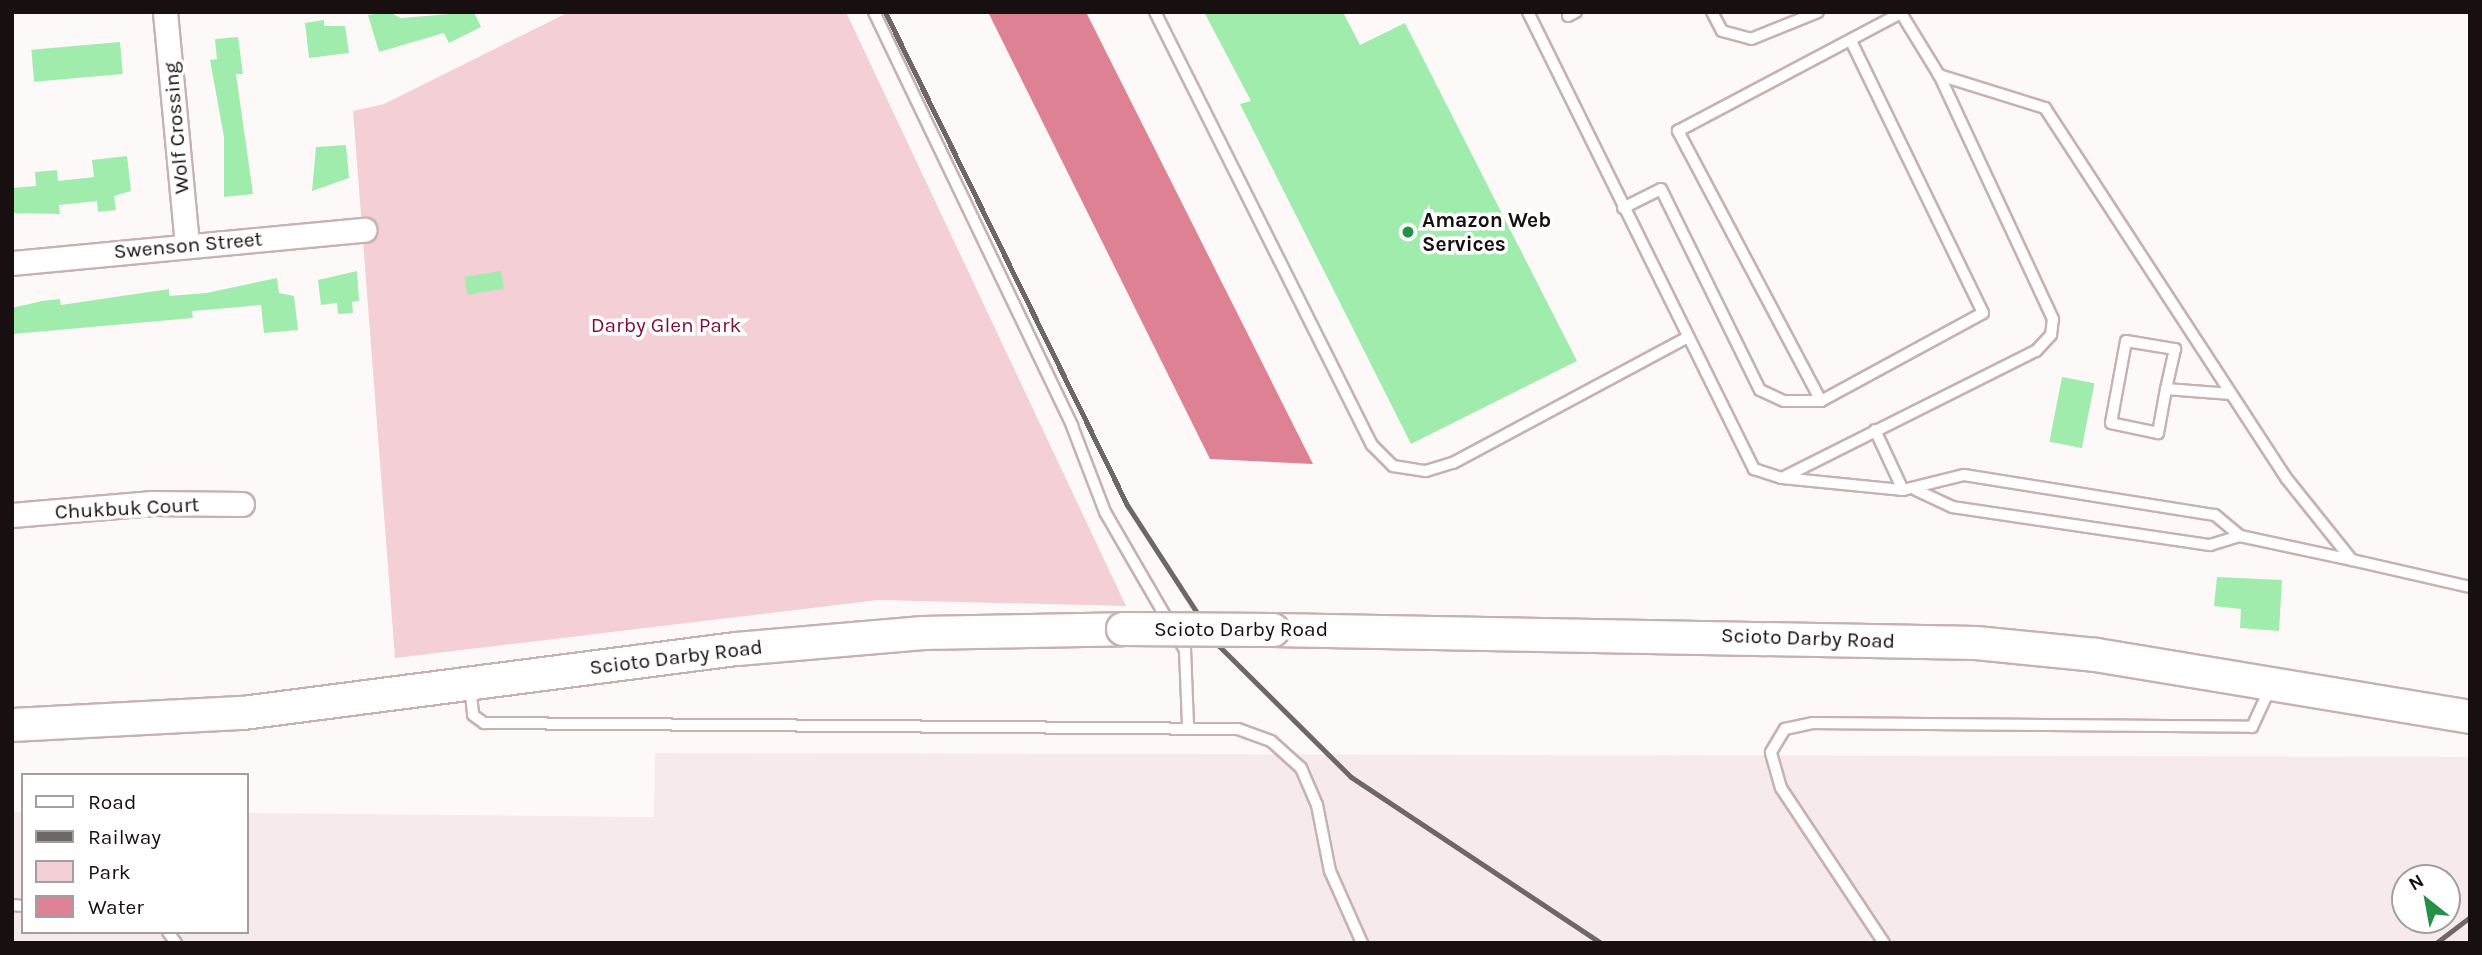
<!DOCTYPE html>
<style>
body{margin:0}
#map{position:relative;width:2482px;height:955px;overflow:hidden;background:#fef9f9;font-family:Karla,sans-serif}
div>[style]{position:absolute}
.built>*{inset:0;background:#f7eaec}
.green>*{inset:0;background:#f4cfd5}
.water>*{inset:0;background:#de8195}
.building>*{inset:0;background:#9fecad;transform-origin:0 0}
.roads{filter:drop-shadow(2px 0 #c8b1b4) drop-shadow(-2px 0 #c8b1b4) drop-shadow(0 2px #c8b1b4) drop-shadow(0 -2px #c8b1b4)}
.service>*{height:10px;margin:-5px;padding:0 5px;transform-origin:5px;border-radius:5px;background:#fff}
.minor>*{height:23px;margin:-11.5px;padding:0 11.5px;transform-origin:11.5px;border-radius:11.5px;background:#fff}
.secondary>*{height:32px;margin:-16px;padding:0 16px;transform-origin:16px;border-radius:16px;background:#fff}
.rail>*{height:5px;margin:-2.5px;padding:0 2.5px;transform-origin:2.5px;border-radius:2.5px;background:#6e6768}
.bridges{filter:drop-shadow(2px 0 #c8b1b4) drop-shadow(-2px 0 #c8b1b4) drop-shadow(0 2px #c8b1b4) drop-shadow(0 -2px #c8b1b4)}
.secondary-bridge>*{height:32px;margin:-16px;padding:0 16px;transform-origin:16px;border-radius:16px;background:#fff}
.dots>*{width:19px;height:19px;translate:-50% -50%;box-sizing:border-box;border:4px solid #fff;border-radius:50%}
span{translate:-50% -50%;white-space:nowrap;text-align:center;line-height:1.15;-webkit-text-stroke:7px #fff;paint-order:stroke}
.street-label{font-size:21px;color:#170f10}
.poi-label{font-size:21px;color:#170f10;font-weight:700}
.left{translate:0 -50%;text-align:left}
.park-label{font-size:21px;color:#7f0f39}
.frame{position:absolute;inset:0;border:14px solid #170f10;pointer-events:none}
.legend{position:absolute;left:21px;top:773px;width:228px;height:161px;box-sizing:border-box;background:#fff;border:2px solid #a29f9f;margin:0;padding:9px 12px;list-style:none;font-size:21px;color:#170f10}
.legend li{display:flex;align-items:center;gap:14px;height:35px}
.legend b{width:35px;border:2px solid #a29f9f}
.north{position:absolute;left:2391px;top:864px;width:70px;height:70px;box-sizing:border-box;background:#fff;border:2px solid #a29f9f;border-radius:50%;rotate:329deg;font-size:19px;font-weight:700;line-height:28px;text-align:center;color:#170f10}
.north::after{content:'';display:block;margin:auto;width:24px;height:32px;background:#259048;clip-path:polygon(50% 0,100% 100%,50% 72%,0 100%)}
</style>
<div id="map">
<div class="built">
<i style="clip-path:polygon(evenodd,655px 753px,2470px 757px,2470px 943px,12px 943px,12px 811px,23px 812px,23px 932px,247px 932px,247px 813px,654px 817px,655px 753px,2405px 878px,2447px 878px,2447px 920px,2405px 920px,2405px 878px)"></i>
</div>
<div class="green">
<i style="clip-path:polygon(569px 12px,846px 12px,1126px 606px,879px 600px,395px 658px,353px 111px,384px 104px)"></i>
</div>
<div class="water">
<i style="clip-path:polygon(988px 12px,1086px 12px,1313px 464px,1210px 459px)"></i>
</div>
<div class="building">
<i style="clip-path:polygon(389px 12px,401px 18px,474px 12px,481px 27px,449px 43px,444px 33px,379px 52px,368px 15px)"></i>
<i style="clip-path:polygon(1204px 12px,1343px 12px,1360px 45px,1405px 23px,1577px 361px,1411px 444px,1240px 104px,1251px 101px)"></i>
<i style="clip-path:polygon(324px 20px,324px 26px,345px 26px,349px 53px,309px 58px,305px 23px)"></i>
<i style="clip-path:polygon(238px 37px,243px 74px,236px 74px,253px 194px,224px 197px,224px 137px,210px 60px,217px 59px,215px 39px)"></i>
<i style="left:120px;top:42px;width:32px;height:89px;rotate:85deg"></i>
<i style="clip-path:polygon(346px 145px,349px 178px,312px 191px,316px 147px)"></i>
<i style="clip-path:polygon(127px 156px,131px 191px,114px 196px,116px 210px,98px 212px,97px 201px,59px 205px,60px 214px,12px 213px,12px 188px,36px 186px,35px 172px,57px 170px,58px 181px,94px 177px,92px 160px)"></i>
<i style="clip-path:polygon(357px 271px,359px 301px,352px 302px,353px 313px,338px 314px,337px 303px,321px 305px,318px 280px)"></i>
<i style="left:501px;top:271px;width:18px;height:37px;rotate:81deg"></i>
<i style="clip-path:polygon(277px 278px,279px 293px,294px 296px,298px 330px,264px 333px,261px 305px,192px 311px,193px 318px,12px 334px,12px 308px,42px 301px,60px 299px,61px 305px,169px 289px,169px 296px,206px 293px)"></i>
<i style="left:2062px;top:377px;width:33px;height:66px;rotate:11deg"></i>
<i style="clip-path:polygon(2217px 577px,2282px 580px,2279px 631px,2240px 628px,2241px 609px,2214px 606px)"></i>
</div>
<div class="roads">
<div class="service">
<i style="left:874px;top:12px;width:459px;rotate:64.4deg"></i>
<i style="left:1072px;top:426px;width:92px;rotate:69deg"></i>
<i style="left:1105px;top:512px;width:160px;rotate:59.9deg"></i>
<i style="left:1185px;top:650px;width:74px;rotate:87.7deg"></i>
<i style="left:1155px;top:12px;width:484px;rotate:63.4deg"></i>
<i style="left:1372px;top:445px;width:30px;rotate:45deg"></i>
<i style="left:1393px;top:466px;width:33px;rotate:9deg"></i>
<i style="left:1426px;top:471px;width:28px;rotate:-17deg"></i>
<i style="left:1453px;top:463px;width:267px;rotate:-28.2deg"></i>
<i style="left:1528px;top:12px;width:510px;rotate:63.69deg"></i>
<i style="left:1754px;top:469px;width:29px;rotate:18deg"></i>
<i style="left:1782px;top:478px;width:122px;rotate:5.7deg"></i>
<i style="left:1903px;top:490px;width:63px;rotate:-13.8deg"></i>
<i style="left:1964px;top:475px;width:254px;rotate:9.1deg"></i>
<i style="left:2215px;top:515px;width:33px;rotate:40deg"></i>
<i style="left:1712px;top:12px;width:21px;rotate:62deg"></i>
<i style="left:1722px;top:31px;width:30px;rotate:15deg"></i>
<i style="left:1751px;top:39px;width:72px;rotate:-21.9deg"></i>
<i style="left:1568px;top:16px;width:9px;rotate:-27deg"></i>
<i style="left:1851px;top:41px;width:302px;rotate:64.1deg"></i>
<i style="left:1983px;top:313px;width:184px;rotate:151.5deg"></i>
<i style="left:1821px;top:401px;width:306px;rotate:-117.9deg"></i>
<i style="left:1678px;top:131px;width:252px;rotate:-27.9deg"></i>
<i style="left:1901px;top:13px;width:73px;rotate:58.5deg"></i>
<i style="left:1939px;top:75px;width:111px;rotate:17.3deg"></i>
<i style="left:2045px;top:108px;width:443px;rotate:56.9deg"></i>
<i style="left:2287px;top:479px;width:104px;rotate:51.3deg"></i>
<i style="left:2352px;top:560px;width:121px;rotate:12.9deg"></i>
<i style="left:1623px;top:208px;width:42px;rotate:-26.6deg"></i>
<i style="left:1661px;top:189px;width:224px;rotate:63.8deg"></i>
<i style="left:1760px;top:390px;width:26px;rotate:25deg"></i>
<i style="left:1784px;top:401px;width:37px"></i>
<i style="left:2166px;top:389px;width:45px;rotate:100.3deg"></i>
<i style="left:2158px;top:433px;width:48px;rotate:-168deg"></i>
<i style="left:2111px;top:423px;width:83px;rotate:-79.6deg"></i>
<i style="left:2126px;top:341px;width:50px;rotate:9.3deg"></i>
<i style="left:2175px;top:349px;width:41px;rotate:102.7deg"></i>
<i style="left:2166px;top:389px;width:65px;rotate:4.4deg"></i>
<i style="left:1875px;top:430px;width:66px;rotate:65deg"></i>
<i style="left:1782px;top:478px;width:284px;rotate:-26.6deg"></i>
<i style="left:2036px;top:351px;width:22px;rotate:-47deg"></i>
<i style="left:2051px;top:335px;width:16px;rotate:-83deg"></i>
<i style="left:2053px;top:319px;width:269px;rotate:-115deg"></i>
<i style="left:1916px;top:490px;width:40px;rotate:25deg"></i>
<i style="left:1952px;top:507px;width:261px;rotate:8.4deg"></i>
<i style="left:2210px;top:545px;width:31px;rotate:-17deg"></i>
<i style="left:2240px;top:536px;width:115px;rotate:12.1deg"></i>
<i style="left:470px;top:685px;width:30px;rotate:84deg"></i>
<i style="left:473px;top:715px;width:14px;rotate:36deg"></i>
<i style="left:484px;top:723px;width:754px;rotate:0.46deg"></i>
<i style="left:1238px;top:729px;width:35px;rotate:20deg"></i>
<i style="left:1271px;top:741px;width:40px;rotate:42deg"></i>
<i style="left:1301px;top:768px;width:40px;rotate:66.6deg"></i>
<i style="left:1317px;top:805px;width:67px;rotate:78.9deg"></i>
<i style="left:1330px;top:871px;width:79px;rotate:66deg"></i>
<i style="left:12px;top:905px;width:11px;rotate:5deg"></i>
<i style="left:168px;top:932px;width:14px;rotate:54deg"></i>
<i style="left:1884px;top:943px;width:186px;rotate:-123.6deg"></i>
<i style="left:1781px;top:788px;width:37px;rotate:-106deg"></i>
<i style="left:1771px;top:752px;width:27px;rotate:-59deg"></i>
<i style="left:1785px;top:729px;width:29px;rotate:-12deg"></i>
<i style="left:1813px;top:723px;width:439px;rotate:0.5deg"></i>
<i style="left:2252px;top:727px;width:45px;rotate:-65.1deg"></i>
</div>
<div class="minor">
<i style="left:165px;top:12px;width:232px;rotate:84.6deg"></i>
<i style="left:12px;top:263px;width:354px;rotate:-5.4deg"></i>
<i style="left:12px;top:515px;width:141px;rotate:-4.9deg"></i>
<i style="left:152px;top:503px;width:90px;rotate:0.6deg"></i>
</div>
<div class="secondary">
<i style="left:1273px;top:630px;width:703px;rotate:1.06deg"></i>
<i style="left:1976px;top:643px;width:121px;rotate:5.7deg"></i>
<i style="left:2096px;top:655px;width:379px;rotate:9.4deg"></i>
<i style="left:12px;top:725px;width:231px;rotate:-3deg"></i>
<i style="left:243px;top:713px;width:498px;rotate:-7.4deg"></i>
<i style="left:737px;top:649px;width:187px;rotate:-4.9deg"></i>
<i style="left:923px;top:633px;width:200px;rotate:-1.1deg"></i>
</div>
</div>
<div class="rail">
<i style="left:885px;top:12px;width:549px;rotate:63.85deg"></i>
<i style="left:1127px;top:505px;width:167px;rotate:57deg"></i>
<i style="left:1218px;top:645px;width:187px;rotate:44.8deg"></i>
<i style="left:1351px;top:777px;width:300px;rotate:33.6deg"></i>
<i style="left:2436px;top:943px;width:43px;rotate:-37.4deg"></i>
</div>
<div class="bridges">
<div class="secondary-bridge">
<i style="left:1123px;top:629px;width:150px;rotate:0.4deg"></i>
</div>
</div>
<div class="dots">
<i style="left:1408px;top:232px;background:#259048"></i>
</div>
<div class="street-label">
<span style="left:176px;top:128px;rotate:-95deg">Wolf Crossing</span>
<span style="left:188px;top:245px;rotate:-5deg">Swenson Street</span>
<span style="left:127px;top:508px;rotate:-3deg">Chukbuk Court</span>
<span style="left:1241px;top:629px">Scioto Darby Road</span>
<span style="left:1808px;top:638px;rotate:2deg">Scioto Darby Road</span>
<span style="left:676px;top:657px;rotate:-7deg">Scioto Darby Road</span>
</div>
<div class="poi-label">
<span class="left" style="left:1422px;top:232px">Amazon Web<br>Services</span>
</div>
<div class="park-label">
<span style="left:666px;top:325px">Darby Glen Park</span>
</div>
<div class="frame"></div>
<ul class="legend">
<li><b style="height:9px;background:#fff"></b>Road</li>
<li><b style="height:9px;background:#6e6768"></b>Railway</li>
<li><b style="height:19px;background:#f4cfd5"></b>Park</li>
<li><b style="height:19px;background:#de8195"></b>Water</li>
</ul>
<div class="north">N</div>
</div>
